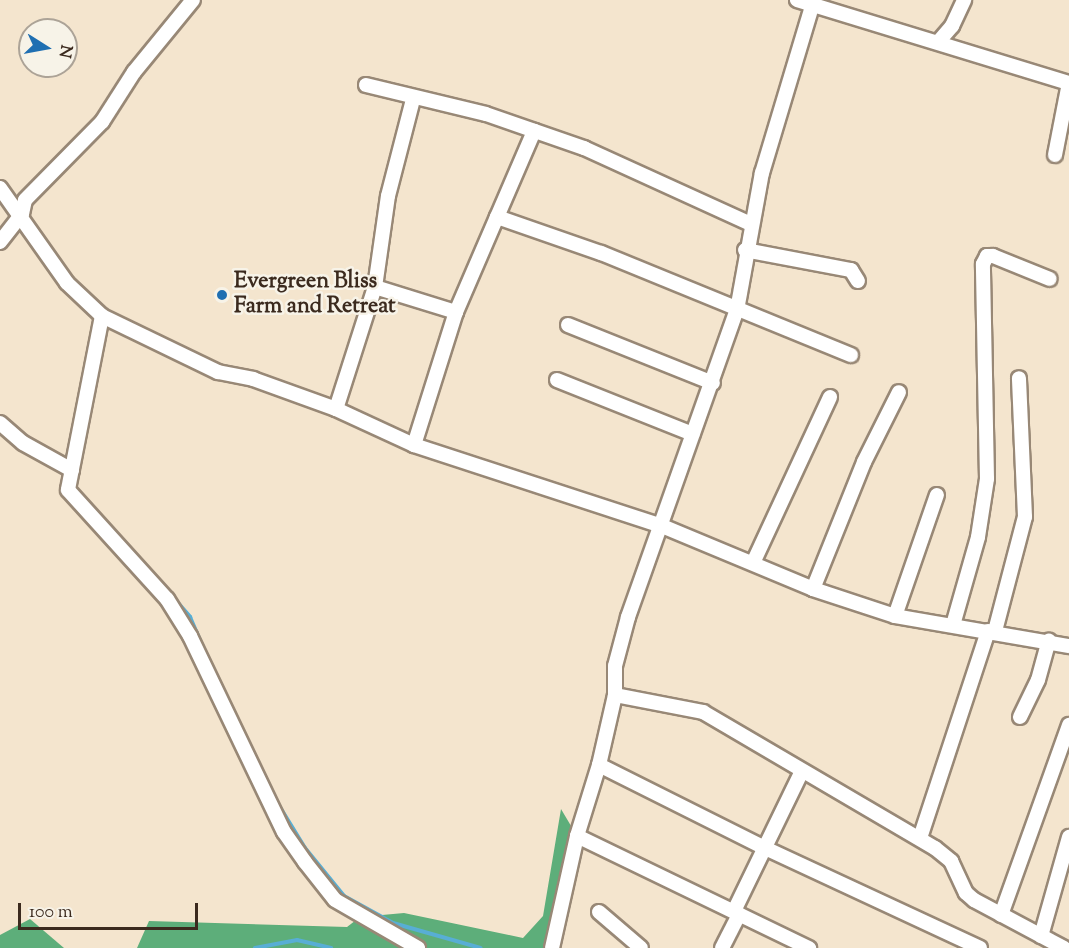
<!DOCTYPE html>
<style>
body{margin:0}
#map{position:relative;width:1069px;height:948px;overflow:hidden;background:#f4e5ce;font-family:"Sorts Mill Goudy",serif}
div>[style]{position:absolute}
.forest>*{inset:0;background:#5dae7a}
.stream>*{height:4px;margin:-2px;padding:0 2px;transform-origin:2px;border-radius:2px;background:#58aed4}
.roads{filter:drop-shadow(2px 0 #988876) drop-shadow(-2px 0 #988876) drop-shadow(0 2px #988876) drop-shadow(0 -2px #988876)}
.street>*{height:14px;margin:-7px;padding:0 7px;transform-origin:7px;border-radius:7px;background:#fff}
.dots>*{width:16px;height:16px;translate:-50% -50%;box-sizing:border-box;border:3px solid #f7f3e8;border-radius:50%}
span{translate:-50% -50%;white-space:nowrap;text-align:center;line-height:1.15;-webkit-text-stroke:5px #f7f3e8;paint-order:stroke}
.poi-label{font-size:22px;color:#3b2a1e;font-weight:700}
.left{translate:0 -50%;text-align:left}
.north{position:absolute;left:18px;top:18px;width:60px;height:60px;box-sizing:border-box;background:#f7f3e8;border:2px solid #aca397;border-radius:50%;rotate:101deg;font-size:16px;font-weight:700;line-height:24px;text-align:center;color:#3b2a1e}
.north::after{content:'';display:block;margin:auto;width:21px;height:27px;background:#1f6fb2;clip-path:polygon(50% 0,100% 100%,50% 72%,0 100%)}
.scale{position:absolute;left:18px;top:903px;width:180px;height:27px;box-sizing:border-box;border:3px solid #3b2a1e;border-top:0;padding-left:8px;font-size:18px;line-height:21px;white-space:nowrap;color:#3b2a1e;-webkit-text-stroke:4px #f7f3e8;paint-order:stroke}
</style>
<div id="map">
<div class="forest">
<i style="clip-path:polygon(561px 809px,577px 836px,552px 948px,137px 948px,149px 921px,347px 927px,360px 917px,404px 913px,523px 938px,543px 916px)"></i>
<i style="clip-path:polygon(30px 919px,64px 948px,0 948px,0 935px)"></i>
</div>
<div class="stream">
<i style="left:117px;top:534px;width:46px;rotate:47.6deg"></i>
<i style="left:172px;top:596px;width:28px;rotate:49deg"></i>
<i style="left:190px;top:617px;width:40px;rotate:66.6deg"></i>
<i style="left:278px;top:804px;width:52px;rotate:58.5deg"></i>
<i style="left:305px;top:848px;width:62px;rotate:50.9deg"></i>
<i style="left:344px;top:896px;width:56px;rotate:28.9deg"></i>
<i style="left:393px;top:923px;width:91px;rotate:15.9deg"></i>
<i style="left:255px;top:948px;width:43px;rotate:-10.8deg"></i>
<i style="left:297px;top:940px;width:35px;rotate:13deg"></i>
</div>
<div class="roads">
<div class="street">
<i style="left:797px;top:0;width:284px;rotate:17deg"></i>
<i style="left:939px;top:41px;width:20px;rotate:-49deg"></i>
<i style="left:952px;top:26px;width:29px;rotate:-65deg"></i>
<i style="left:366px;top:85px;width:123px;rotate:13.6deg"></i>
<i style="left:486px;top:114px;width:104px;rotate:19.1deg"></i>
<i style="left:584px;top:148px;width:183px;rotate:24.5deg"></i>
<i style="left:1055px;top:155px;width:73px;rotate:-79deg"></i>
<i style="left:0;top:188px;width:116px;rotate:54.8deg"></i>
<i style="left:67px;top:283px;width:48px;rotate:43.3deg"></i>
<i style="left:102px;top:316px;width:129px;rotate:25.8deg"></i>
<i style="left:218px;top:372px;width:36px;rotate:11deg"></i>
<i style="left:253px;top:379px;width:88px;rotate:19.9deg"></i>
<i style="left:336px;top:409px;width:86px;rotate:24.8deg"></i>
<i style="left:414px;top:445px;width:261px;rotate:18.1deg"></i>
<i style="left:662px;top:526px;width:164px;rotate:22.6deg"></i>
<i style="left:813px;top:589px;width:86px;rotate:18.2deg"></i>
<i style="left:895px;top:616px;width:177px;rotate:9.8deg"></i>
<i style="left:497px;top:217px;width:94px;rotate:-66.7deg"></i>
<i style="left:0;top:242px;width:36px;rotate:-52deg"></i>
<i style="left:22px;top:214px;width:14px;rotate:-78deg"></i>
<i style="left:25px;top:200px;width:110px;rotate:-45.4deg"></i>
<i style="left:102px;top:122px;width:59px;rotate:-57.4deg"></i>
<i style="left:134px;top:72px;width:93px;rotate:-50.7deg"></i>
<i style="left:745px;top:250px;width:108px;rotate:10.7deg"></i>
<i style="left:851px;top:270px;width:13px;rotate:58deg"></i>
<i style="left:375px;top:287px;width:85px;rotate:17.2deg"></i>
<i style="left:102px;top:316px;width:177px;rotate:101.1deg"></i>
<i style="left:68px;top:490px;width:147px;rotate:47.8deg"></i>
<i style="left:167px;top:599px;width:44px;rotate:58.1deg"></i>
<i style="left:190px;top:636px;width:217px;rotate:64.4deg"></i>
<i style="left:284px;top:832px;width:37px;rotate:55deg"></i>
<i style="left:305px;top:862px;width:48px;rotate:51.7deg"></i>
<i style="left:335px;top:900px;width:96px;rotate:30deg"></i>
<i style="left:568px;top:325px;width:156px;rotate:21.8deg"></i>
<i style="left:557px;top:380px;width:146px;rotate:21.7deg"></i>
<i style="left:336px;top:409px;width:128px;rotate:-72.3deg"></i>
<i style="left:375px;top:287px;width:92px;rotate:-81.9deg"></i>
<i style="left:388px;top:196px;width:100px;rotate:-75.5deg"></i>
<i style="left:0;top:423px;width:30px;rotate:41deg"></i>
<i style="left:23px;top:443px;width:56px;rotate:28.9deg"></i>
<i style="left:414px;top:445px;width:139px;rotate:-72.5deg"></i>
<i style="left:456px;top:312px;width:103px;rotate:-66.7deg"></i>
<i style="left:497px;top:217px;width:110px;rotate:19.1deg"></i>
<i style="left:601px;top:253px;width:270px;rotate:22.2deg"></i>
<i style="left:753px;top:563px;width:183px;rotate:-65.1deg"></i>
<i style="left:813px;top:589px;width:137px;rotate:-68.1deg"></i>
<i style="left:864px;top:462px;width:78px;rotate:-63.4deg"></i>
<i style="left:895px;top:616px;width:128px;rotate:-70.9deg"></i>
<i style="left:953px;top:625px;width:91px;rotate:-74.1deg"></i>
<i style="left:978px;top:537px;width:59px;rotate:-81.2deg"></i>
<i style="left:987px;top:479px;width:215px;rotate:-91.1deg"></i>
<i style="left:983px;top:264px;width:9px;rotate:-63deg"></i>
<i style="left:987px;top:256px;width:6px"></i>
<i style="left:993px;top:256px;width:61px;rotate:22deg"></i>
<i style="left:995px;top:631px;width:118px;rotate:-75.3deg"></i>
<i style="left:1025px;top:517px;width:139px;rotate:-92.5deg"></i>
<i style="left:615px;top:695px;width:90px;rotate:10.9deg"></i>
<i style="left:703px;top:712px;width:269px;rotate:30.4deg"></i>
<i style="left:935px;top:848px;width:21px;rotate:39deg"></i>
<i style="left:951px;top:861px;width:35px;rotate:65deg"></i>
<i style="left:966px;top:893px;width:11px;rotate:41deg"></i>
<i style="left:974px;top:900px;width:102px;rotate:28.1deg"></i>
<i style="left:1020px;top:717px;width:41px;rotate:-64.1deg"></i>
<i style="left:1038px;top:680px;width:41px;rotate:-74.6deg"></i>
<i style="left:599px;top:765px;width:186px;rotate:26.6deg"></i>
<i style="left:765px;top:848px;width:237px;rotate:24.9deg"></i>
<i style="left:577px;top:836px;width:258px;rotate:25.8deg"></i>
<i style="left:920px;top:838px;width:218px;rotate:-71.8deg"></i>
<i style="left:734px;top:911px;width:153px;rotate:-64.1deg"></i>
<i style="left:599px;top:912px;width:55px;rotate:40.6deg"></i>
<i style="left:1001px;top:915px;width:202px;rotate:-70.3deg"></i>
<i style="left:1041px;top:936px;width:103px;rotate:-74.2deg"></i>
<i style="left:552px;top:948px;width:115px;rotate:-77.4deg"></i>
<i style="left:577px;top:836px;width:74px;rotate:-72.8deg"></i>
<i style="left:599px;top:765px;width:72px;rotate:-77.1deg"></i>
<i style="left:615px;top:695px;width:29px;rotate:-90deg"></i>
<i style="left:615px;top:666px;width:51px;rotate:-75.1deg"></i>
<i style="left:628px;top:617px;width:326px;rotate:-70.5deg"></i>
<i style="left:737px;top:310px;width:139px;rotate:-79.7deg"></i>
<i style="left:762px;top:173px;width:181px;rotate:-73.3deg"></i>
<i style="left:722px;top:948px;width:38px;rotate:-63deg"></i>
</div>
</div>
<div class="dots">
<i style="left:222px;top:295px;background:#1f6fb2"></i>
</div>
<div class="poi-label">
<span class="left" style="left:234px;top:295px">Evergreen Bliss<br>Farm and Retreat</span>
</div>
<div class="north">N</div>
<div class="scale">100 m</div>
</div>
